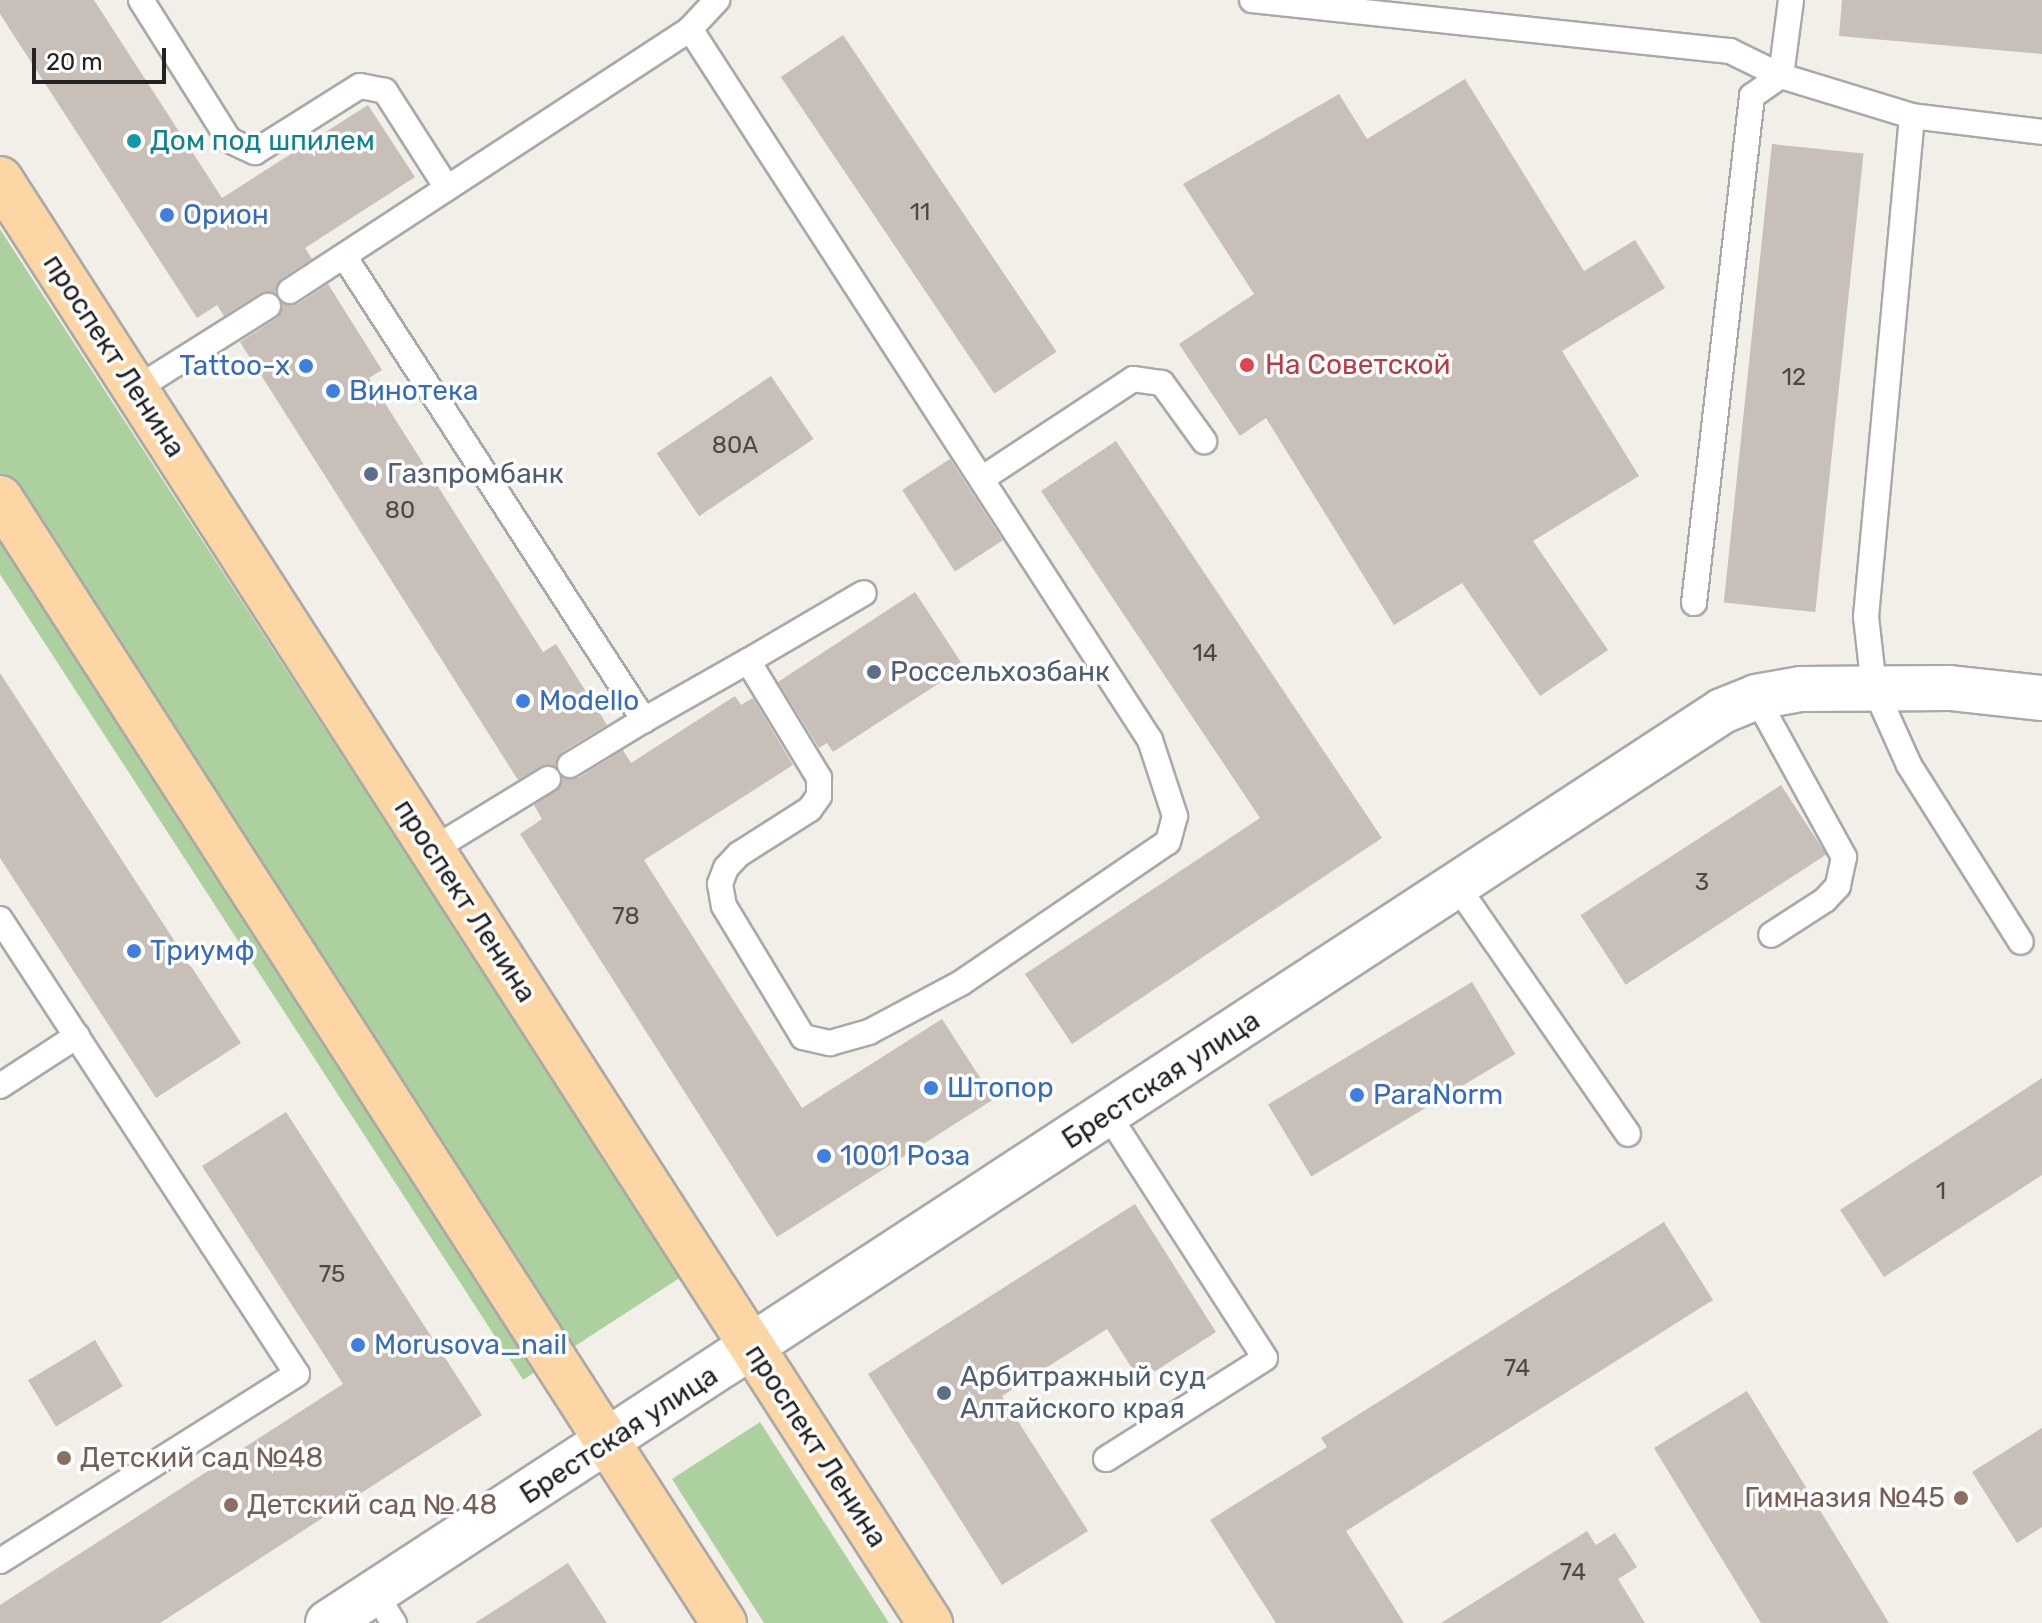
<!DOCTYPE html>
<meta charset="utf-8">
<style>
body{margin:0}
#map{position:relative;width:2042px;height:1623px;overflow:hidden;background:#f2efe9;font-family:Rubik,sans-serif}
div>[style]{position:absolute}
.forest>*{inset:0;background:#add19e;transform-origin:0 0}
.building>*{inset:0;background:#c7bfb8;transform-origin:0 0}
.roads{filter:drop-shadow(2px 0 #a9a9a9) drop-shadow(-2px 0 #a9a9a9) drop-shadow(0 2px #a9a9a9) drop-shadow(0 -2px #a9a9a9)}
.service>*{height:24px;margin:-12px;padding:0 12px;transform-origin:12px;border-radius:12px;background:#fff}
.minor>*{height:44px;margin:-22px;padding:0 22px;transform-origin:22px;border-radius:22px;background:#fff}
.primary>*{height:44px;margin:-22px;padding:0 22px;transform-origin:22px;border-radius:22px;background:#fcd6a4}
.dots>*{width:22px;height:22px;translate:-50% -50%;box-sizing:border-box;border:4px solid #fff;border-radius:50%}
span{translate:-50% -50%;white-space:nowrap;text-align:center;line-height:1.15;-webkit-text-stroke:7px #fff;paint-order:stroke}
.number-label{font-size:24px;color:#4b4948}
.number-label span{-webkit-text-stroke-width:0}
.culture-label{font-size:28px;color:#0d838f}
.left{translate:0 -50%;text-align:left}
.shop-label{font-size:28px;color:#366cbe}
.right{translate:-100% -50%;text-align:right}
.street-label{font-size:28px;color:#222}
.health-label{font-size:28px;color:#be3a42}
.service-label{font-size:28px;color:#4e5e75}
.education-label{font-size:28px;color:#785e54}
.scale{position:absolute;left:32px;top:48px;width:134px;height:36px;box-sizing:border-box;border:4px solid #222;border-top:0;padding-left:10px;font-size:24px;line-height:28px;white-space:nowrap;color:#222;-webkit-text-stroke:6px #fff;paint-order:stroke}
</style>
<div id="map">
<div class="forest">
<i style="left:0;top:229px;width:1250px;height:188px;rotate:57deg"></i>
<i style="clip-path:polygon(760px 1422px,889px 1623px,764px 1623px,672px 1479px)"></i>
</div>
<div class="building">
<i style="clip-path:polygon(0 0,94px 0,222px 198px,368px 105px,415px 177px,305px 248px,312px 259px,281px 279px,275px 293px,261px 293px,224px 316px,217px 305px,197px 318px,0 14px)"></i>
<i style="clip-path:polygon(1842px 0,2042px 0,2042px 54px,1839px 36px)"></i>
<i style="left:843px;top:35px;width:382px;height:75px;rotate:56deg"></i>
<i style="clip-path:polygon(1465px 79px,1584px 271px,1635px 240px,1665px 288px,1562px 351px,1639px 476px,1533px 541px,1608px 650px,1540px 696px,1462px 583px,1394px 625px,1266px 418px,1240px 436px,1179px 344px,1254px 294px,1183px 184px,1339px 94px,1367px 139px)"></i>
<i style="left:1772px;top:144px;width:92px;height:461px;rotate:6deg"></i>
<i style="clip-path:polygon(328px 284px,382px 370px,369px 378px,543px 652px,556px 644px,607px 725px,562px 752px,555px 766px,541px 766px,518px 780px,240px 342px,277px 318px,283px 304px,298px 304px)"></i>
<i style="left:771px;top:376px;width:76px;height:138px;rotate:56deg"></i>
<i style="clip-path:polygon(1116px 441px,1382px 838px,1072px 1044px,1025px 974px,1260px 818px,1041px 491px)"></i>
<i style="left:950px;top:459px;width:97px;height:57px;rotate:57deg"></i>
<i style="clip-path:polygon(915px 592px,964px 667px,833px 752px,827px 743px,819px 748px,778px 682px)"></i>
<i style="clip-path:polygon(0 673px,241px 1043px,156px 1098px,0 858px)"></i>
<i style="clip-path:polygon(735px 696px,741px 705px,753px 698px,793px 765px,644px 860px,802px 1108px,942px 1019px,994px 1099px,777px 1237px,520px 834px,542px 819px,534px 805px,556px 791px,563px 778px,578px 778px,623px 750px,631px 763px)"></i>
<i style="left:1781px;top:785px;width:83px;height:239px;rotate:57deg"></i>
<i style="left:1472px;top:982px;width:84px;height:238px;rotate:59deg"></i>
<i style="clip-path:polygon(2042px 1078px,2042px 1175px,1884px 1277px,1840px 1210px)"></i>
<i style="clip-path:polygon(286px 1112px,482px 1415px,160px 1623px,0 1623px,0 1605px,343px 1384px,202px 1166px)"></i>
<i style="clip-path:polygon(1135px 1204px,1216px 1332px,1140px 1381px,1107px 1329px,1002px 1396px,1088px 1531px,1002px 1585px,868px 1374px)"></i>
<i style="clip-path:polygon(1664px 1222px,1713px 1300px,1346px 1531px,1404px 1623px,1276px 1623px,1210px 1520px,1327px 1447px,1321px 1438px)"></i>
<i style="left:95px;top:1340px;width:54px;height:78px;rotate:59deg"></i>
<i style="clip-path:polygon(1747px 1391px,1889px 1623px,1761px 1623px,1654px 1448px)"></i>
<i style="clip-path:polygon(2042px 1428px,2042px 1527px,2017px 1543px,1972px 1472px)"></i>
<i style="clip-path:polygon(1587px 1531px,1596px 1545px,1615px 1533px,1637px 1567px,1618px 1579px,1645px 1623px,1441px 1623px)"></i>
<i style="clip-path:polygon(568px 1563px,607px 1623px,475px 1623px)"></i>
</div>
<div class="roads">
<div class="service">
<i style="left:141px;top:0;width:165px;rotate:57.8deg"></i>
<i style="left:229px;top:140px;width:29px;rotate:25deg"></i>
<i style="left:255px;top:152px;width:124px;rotate:-32.2deg"></i>
<i style="left:360px;top:86px;width:25px;rotate:11deg"></i>
<i style="left:385px;top:91px;width:115px;rotate:57.4deg"></i>
<i style="left:1252px;top:0;width:481px;rotate:6.1deg"></i>
<i style="left:1730px;top:51px;width:57px;rotate:26.1deg"></i>
<i style="left:1781px;top:76px;width:137px;rotate:17deg"></i>
<i style="left:1912px;top:116px;width:131px;rotate:7deg"></i>
<i style="left:1912px;top:116px;width:503px;rotate:95.25deg"></i>
<i style="left:1866px;top:617px;width:70px;rotate:83.5deg"></i>
<i style="left:1874px;top:687px;width:85px;rotate:65.8deg"></i>
<i style="left:1909px;top:765px;width:209px;rotate:57.7deg"></i>
<i style="left:344px;top:256px;width:553px;rotate:57.12deg"></i>
<i style="left:644px;top:720px;width:120px;rotate:-29.6deg"></i>
<i style="left:748px;top:661px;width:137px;rotate:58.7deg"></i>
<i style="left:819px;top:778px;width:18px;rotate:90deg"></i>
<i style="left:819px;top:796px;width:16px;rotate:125deg"></i>
<i style="left:810px;top:809px;width:84px;rotate:147.6deg"></i>
<i style="left:739px;top:854px;width:19px;rotate:133deg"></i>
<i style="left:726px;top:868px;width:17px;rotate:111deg"></i>
<i style="left:720px;top:884px;width:22px;rotate:80deg"></i>
<i style="left:724px;top:906px;width:153px;rotate:58.9deg"></i>
<i style="left:803px;top:1037px;width:28px;rotate:13deg"></i>
<i style="left:830px;top:1043px;width:41px;rotate:-15.8deg"></i>
<i style="left:869px;top:1032px;width:104px;rotate:-28deg"></i>
<i style="left:961px;top:983px;width:250px;rotate:-34.3deg"></i>
<i style="left:1168px;top:842px;width:27px;rotate:-75deg"></i>
<i style="left:1175px;top:816px;width:80px;rotate:-108.2deg"></i>
<i style="left:1150px;top:740px;width:847px;rotate:-122.9deg"></i>
<i style="left:690px;top:29px;width:40px;rotate:-47deg"></i>
<i style="left:290px;top:291px;width:478px;rotate:-33.2deg"></i>
<i style="left:136px;top:389px;width:156px;rotate:-32.2deg"></i>
<i style="left:983px;top:478px;width:180px;rotate:-33.4deg"></i>
<i style="left:1133px;top:379px;width:29px;rotate:8deg"></i>
<i style="left:1162px;top:383px;width:72px;rotate:54.1deg"></i>
<i style="left:1694px;top:603px;width:510px;rotate:-83.47deg"></i>
<i style="left:1752px;top:96px;width:35px;rotate:-35deg"></i>
<i style="left:1781px;top:76px;width:77px;rotate:-82.5deg"></i>
<i style="left:748px;top:661px;width:134px;rotate:-30.4deg"></i>
<i style="left:1756px;top:697px;width:183px;rotate:61.2deg"></i>
<i style="left:1844px;top:857px;width:30px;rotate:102deg"></i>
<i style="left:1838px;top:886px;width:19px;rotate:133deg"></i>
<i style="left:1825px;top:900px;width:64px;rotate:147.1deg"></i>
<i style="left:570px;top:765px;width:87px;rotate:-31.3deg"></i>
<i style="left:432px;top:850px;width:136px;rotate:-31.5deg"></i>
<i style="left:1457px;top:886px;width:301px;rotate:55.4deg"></i>
<i style="left:0;top:919px;width:543px;rotate:56.87deg"></i>
<i style="left:297px;top:1374px;width:351px;rotate:147.8deg"></i>
<i style="left:0;top:1086px;width:92px;rotate:-33deg"></i>
<i style="left:1106px;top:1459px;width:188px;rotate:-32.4deg"></i>
<i style="left:1265px;top:1358px;width:290px;rotate:-122.8deg"></i>
<i style="left:375px;top:1593px;width:36px;rotate:58deg"></i>
</div>
<div class="minor">
<i style="left:328px;top:1623px;width:1666px;rotate:-33.19deg"></i>
<i style="left:1722px;top:711px;width:37px;rotate:-22deg"></i>
<i style="left:1756px;top:697px;width:46px;rotate:-10.1deg"></i>
<i style="left:1801px;top:689px;width:149px;rotate:-0.4deg"></i>
<i style="left:1950px;top:688px;width:93px;rotate:6.2deg"></i>
</div>
<div class="primary">
<i style="left:0;top:179px;width:1718px;rotate:57.22deg"></i>
<i style="left:0;top:498px;width:1338px;rotate:57.24deg"></i>
</div>
</div>
<div class="dots">
<i style="left:134px;top:141px;background:#0f9aa8"></i>
<i style="left:167px;top:215px;background:#3f7fe0"></i>
<i style="left:1247px;top:365px;background:#e0444e"></i>
<i style="left:306px;top:366px;background:#3f7fe0"></i>
<i style="left:333px;top:391px;background:#3f7fe0"></i>
<i style="left:371px;top:474px;background:#5c6f8a"></i>
<i style="left:874px;top:672px;background:#5c6f8a"></i>
<i style="left:523px;top:701px;background:#3f7fe0"></i>
<i style="left:134px;top:951px;background:#3f7fe0"></i>
<i style="left:931px;top:1088px;background:#3f7fe0"></i>
<i style="left:1357px;top:1095px;background:#3f7fe0"></i>
<i style="left:824px;top:1156px;background:#3f7fe0"></i>
<i style="left:358px;top:1345px;background:#3f7fe0"></i>
<i style="left:944px;top:1393px;background:#5c6f8a"></i>
<i style="left:64px;top:1458px;background:#8d6e63"></i>
<i style="left:1961px;top:1498px;background:#8d6e63"></i>
<i style="left:231px;top:1505px;background:#8d6e63"></i>
</div>
<div class="number-label">
<span style="left:920px;top:213px">11</span>
<span style="left:1794px;top:378px">12</span>
<span style="left:735px;top:446px">80А</span>
<span style="left:400px;top:511px">80</span>
<span style="left:1205px;top:654px">14</span>
<span style="left:1702px;top:883px">3</span>
<span style="left:626px;top:917px">78</span>
<span style="left:1941px;top:1192px">1</span>
<span style="left:332px;top:1275px">75</span>
<span style="left:1517px;top:1369px">74</span>
<span style="left:1573px;top:1573px">74</span>
</div>
<div class="culture-label">
<span class="left" style="left:150px;top:141px">Дом под шпилем</span>
</div>
<div class="shop-label">
<span class="left" style="left:183px;top:215px">Орион</span>
<span class="right" style="left:290px;top:366px">Tattoo-x</span>
<span class="left" style="left:349px;top:391px">Винотека</span>
<span class="left" style="left:539px;top:701px">Modello</span>
<span class="left" style="left:150px;top:951px">Триумф</span>
<span class="left" style="left:947px;top:1088px">Штопор</span>
<span class="left" style="left:1373px;top:1095px">ParaNorm</span>
<span class="left" style="left:840px;top:1156px">1001 Роза</span>
<span class="left" style="left:374px;top:1345px">Morusova_nail</span>
</div>
<div class="street-label">
<span style="left:114px;top:356px;rotate:57deg">проспект Ленина</span>
<span style="left:465px;top:901px;rotate:57deg">проспект Ленина</span>
<span style="left:1161px;top:1080px;rotate:-33deg">Брестская улица</span>
<span style="left:619px;top:1435px;rotate:-33deg">Брестская улица</span>
<span style="left:816px;top:1446px;rotate:57deg">проспект Ленина</span>
</div>
<div class="health-label">
<span class="left" style="left:1265px;top:365px">На Советской</span>
</div>
<div class="service-label">
<span class="left" style="left:387px;top:474px">Газпромбанк</span>
<span class="left" style="left:890px;top:672px">Россельхозбанк</span>
<span class="left" style="left:960px;top:1393px">Арбитражный суд<br>Алтайского края</span>
</div>
<div class="education-label">
<span class="left" style="left:80px;top:1458px">Детский сад №48</span>
<span class="right" style="left:1945px;top:1498px">Гимназия №45</span>
<span class="left" style="left:247px;top:1505px">Детский сад № 48</span>
</div>
<div class="scale">20 m</div>
</div>
